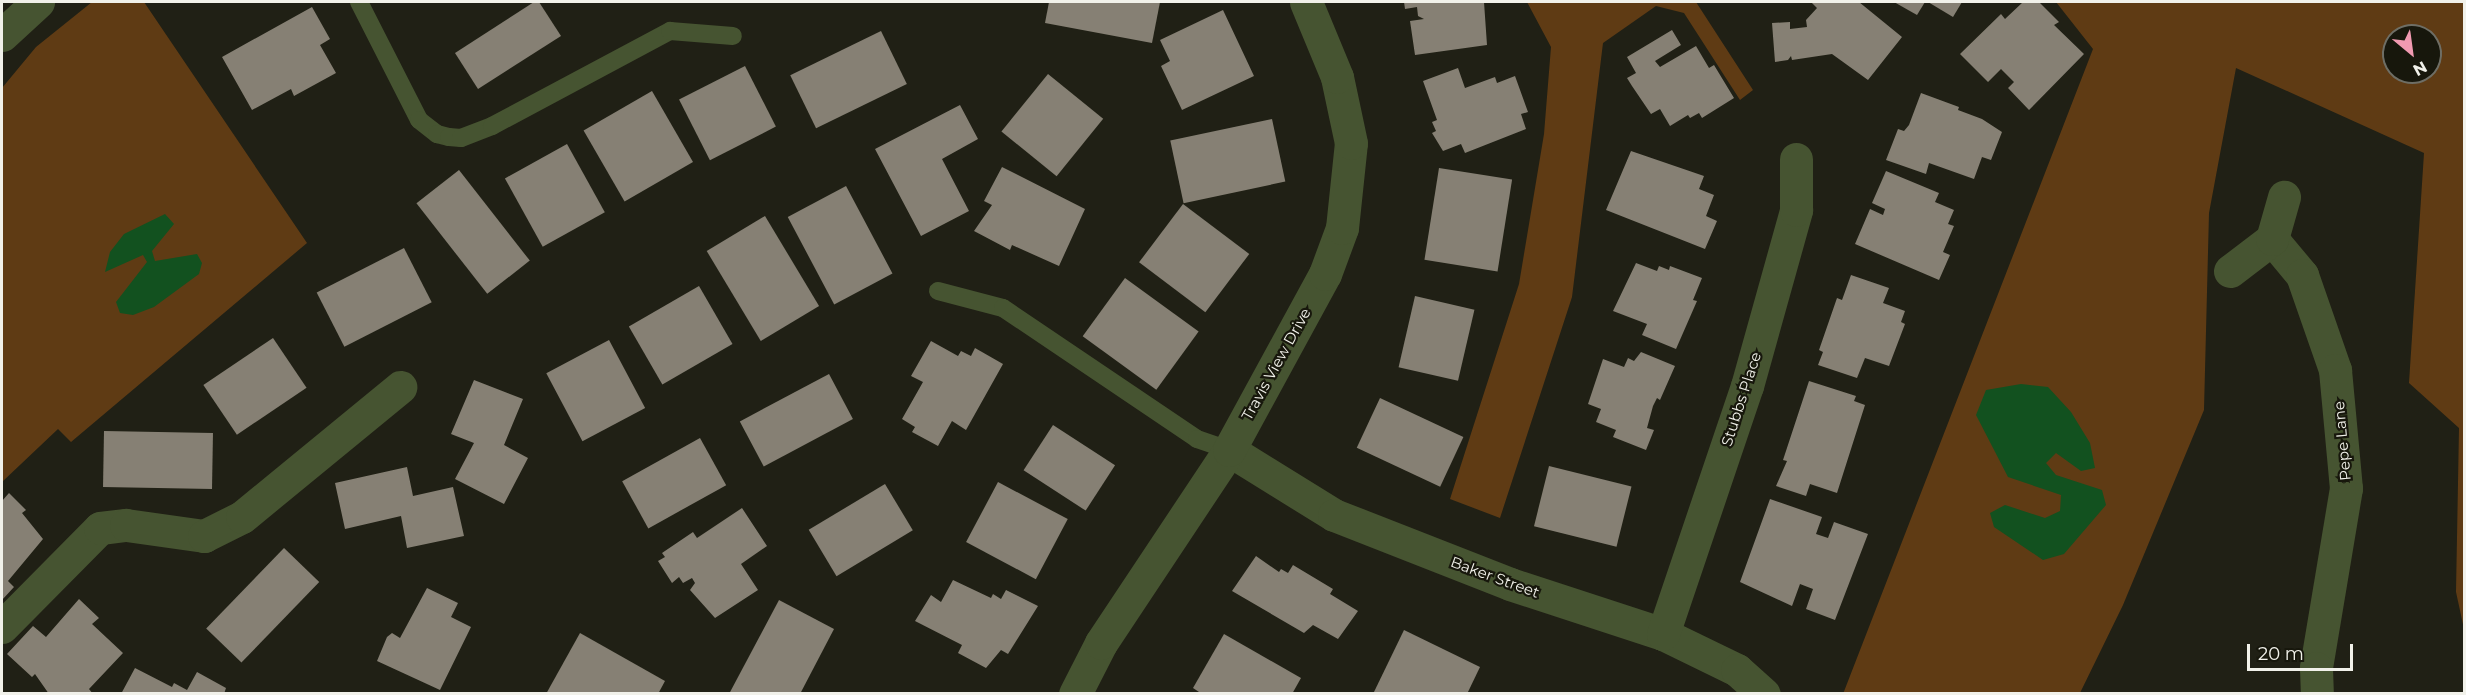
<!DOCTYPE html>
<style>
body{margin:0}
#map{position:relative;width:2466px;height:695px;overflow:hidden;background:#202015;font-family:Montserrat,sans-serif}
div>[style]{position:absolute}
.green>*{inset:0;background:#5f3b14}
.water>*{inset:0;background:#12511f}
.building>*{inset:0;background:#868074;transform-origin:0 0}
.service>*{height:18px;margin:-9px;padding:0 9px;transform-origin:9px;border-radius:9px;background:#465431}
.minor>*{height:33px;margin:-16.5px;padding:0 16.5px;transform-origin:16.5px;border-radius:16.5px;background:#465431}
span{translate:-50% -50%;white-space:nowrap;text-align:center;line-height:1.15;-webkit-text-stroke:4.5px #17170c;paint-order:stroke}
.street-label{font-size:15px;color:#f1f1ea}
.frame{position:absolute;inset:0;border:3px solid #f1f1ea;pointer-events:none}
.north{position:absolute;left:2382px;top:24px;width:60px;height:60px;box-sizing:border-box;background:#17170c;border:2px solid #6e6e65;border-radius:50%;rotate:151deg;font-size:16px;font-weight:700;line-height:24px;text-align:center;color:#f1f1ea}
.north::after{content:'';display:block;margin:auto;width:21px;height:27px;background:#f19ab1;clip-path:polygon(50% 0,100% 100%,50% 72%,0 100%)}
.scale{position:absolute;left:2247px;top:644px;width:106px;height:27px;box-sizing:border-box;border:3px solid #f1f1ea;border-top:0;padding-left:8px;font-size:18px;line-height:21px;white-space:nowrap;color:#f1f1ea;-webkit-text-stroke:4px #17170c;paint-order:stroke}
</style>
<div id="map">
<div class="green">
<i style="clip-path:polygon(92px 2px,144px 2px,307px 243px,71px 442px,58px 429px,2px 482px,2px 88px,36px 47px)"></i>
<i style="clip-path:polygon(1527px 2px,1696px 2px,1753px 90px,1740px 100px,1684px 13px,1656px 6px,1603px 43px,1572px 297px,1500px 518px,1450px 499px,1519px 284px,1544px 134px,1551px 47px)"></i>
<i style="clip-path:polygon(evenodd,2056px 2px,2464px 2px,2464px 629px,2456px 592px,2459px 428px,2409px 383px,2424px 153px,2236px 68px,2209px 213px,2204px 410px,2123px 605px,2080px 693px,1843px 694px,2093px 49px,2056px 2px,2394px 36px,2430px 36px,2430px 72px,2394px 72px,2394px 36px)"></i>
</div>
<div class="water">
<i style="clip-path:polygon(165px 214px,174px 224px,152px 251px,155px 261px,197px 254px,202px 263px,199px 274px,154px 307px,133px 315px,120px 313px,116px 302px,147px 262px,143px 255px,105px 272px,110px 252px,124px 234px)"></i>
<i style="clip-path:polygon(2021px 384px,2048px 387px,2071px 412px,2090px 443px,2095px 468px,2081px 471px,2056px 453px,2046px 463px,2056px 475px,2102px 490px,2106px 505px,2064px 554px,2043px 560px,1994px 527px,1990px 513px,2005px 505px,2045px 518px,2060px 511px,2061px 495px,2008px 477px,1976px 415px,1986px 390px)"></i>
</div>
<div class="building">
<i style="clip-path:polygon(534px 2px,539px 2px,561px 36px,478px 89px,455px 53px)"></i>
<i style="clip-path:polygon(1049px 2px,1160px 2px,1152px 43px,1045px 23px)"></i>
<i style="clip-path:polygon(1404px 2px,1484px 2px,1487px 45px,1415px 55px,1410px 21px,1424px 19px,1418px 16px,1417px 7px,1405px 9px)"></i>
<i style="clip-path:polygon(1811px 2px,1859px 2px,1902px 37px,1868px 80px,1832px 54px,1792px 60px,1791px 56px,1788px 60px,1775px 62px,1772px 23px,1790px 22px,1790px 29px,1807px 27px,1806px 20px,1817px 8px)"></i>
<i style="clip-path:polygon(1894px 2px,1925px 2px,1917px 15px)"></i>
<i style="clip-path:polygon(1928px 2px,1962px 2px,1953px 17px)"></i>
<i style="clip-path:polygon(2023px 2px,2039px 2px,2059px 22px,2054px 25px,2084px 54px,2029px 110px,2008px 88px,2014px 82px,2001px 69px,1988px 82px,1960px 54px,2001px 14px,2005px 19px)"></i>
<i style="clip-path:polygon(312px 7px,330px 39px,320px 45px,336px 73px,294px 96px,291px 89px,252px 110px,222px 57px)"></i>
<i style="clip-path:polygon(1223px 10px,1254px 76px,1182px 110px,1161px 66px,1170px 61px,1160px 40px)"></i>
<i style="clip-path:polygon(1672px 30px,1681px 45px,1655px 61px,1660px 67px,1696px 46px,1709px 68px,1714px 65px,1734px 98px,1702px 118px,1699px 113px,1690px 118px,1688px 115px,1670px 126px,1660px 109px,1651px 114px,1632px 86px,1627px 78px,1636px 73px,1627px 57px)"></i>
<i style="left:881px;top:31px;width:59px;height:101px;rotate:64deg"></i>
<i style="left:745px;top:66px;width:68px;height:74px;rotate:63deg"></i>
<i style="clip-path:polygon(1458px 68px,1465px 88px,1495px 77px,1497px 83px,1515px 76px,1528px 112px,1521px 114px,1526px 129px,1465px 153px,1461px 144px,1443px 151px,1432px 133px,1436px 131px,1432px 122px,1437px 120px,1423px 81px)"></i>
<i style="left:1048px;top:74px;width:71px;height:74px;rotate:39deg"></i>
<i style="left:652px;top:91px;width:82px;height:79px;rotate:60deg"></i>
<i style="clip-path:polygon(1921px 93px,1959px 107px,1958px 110px,1982px 119px,2002px 132px,1991px 160px,1982px 157px,1974px 179px,1929px 163px,1926px 174px,1886px 160px,1898px 129px,1904px 131px,1909px 125px)"></i>
<i style="clip-path:polygon(960px 105px,978px 139px,942px 159px,969px 211px,921px 236px,875px 149px)"></i>
<i style="left:1272px;top:119px;width:64px;height:104px;rotate:78deg"></i>
<i style="left:567px;top:144px;width:78px;height:71px;rotate:61deg"></i>
<i style="clip-path:polygon(1631px 151px,1704px 176px,1699px 189px,1714px 195px,1706px 216px,1717px 221px,1705px 249px,1606px 210px)"></i>
<i style="clip-path:polygon(1002px 167px,1085px 209px,1059px 266px,1012px 245px,1010px 250px,974px 231px,992px 205px,984px 201px)"></i>
<i style="left:1439px;top:168px;width:74px;height:93px;rotate:9deg"></i>
<i style="left:459px;top:170px;width:115px;height:54px;rotate:52deg"></i>
<i style="clip-path:polygon(1886px 171px,1939px 193px,1935px 202px,1954px 210px,1948px 224px,1954px 226px,1943px 252px,1950px 255px,1939px 280px,1855px 244px,1870px 209px,1883px 215px,1885px 209px,1872px 203px)"></i>
<i style="left:846px;top:186px;width:99px;height:66px;rotate:62deg"></i>
<i style="left:1183px;top:204px;width:83px;height:73px;rotate:37deg"></i>
<i style="left:765px;top:216px;width:105px;height:68px;rotate:59deg"></i>
<i style="left:404px;top:248px;width:61px;height:98px;rotate:63deg"></i>
<i style="clip-path:polygon(1636px 263px,1657px 271px,1659px 266px,1669px 270px,1670px 266px,1702px 278px,1693px 300px,1697px 301px,1676px 349px,1642px 335px,1647px 324px,1613px 311px)"></i>
<i style="clip-path:polygon(1851px 275px,1889px 288px,1883px 303px,1905px 311px,1901px 322px,1905px 324px,1889px 366px,1865px 358px,1857px 378px,1818px 365px,1823px 352px,1819px 350px,1837px 298px,1842px 300px)"></i>
<i style="left:1125px;top:278px;width:91px;height:72px;rotate:36deg"></i>
<i style="left:699px;top:286px;width:67px;height:81px;rotate:60deg"></i>
<i style="left:1415px;top:296px;width:61px;height:73px;rotate:13deg"></i>
<i style="left:273px;top:338px;width:60px;height:84px;rotate:56deg"></i>
<i style="left:609px;top:340px;width:77px;height:71px;rotate:62deg"></i>
<i style="clip-path:polygon(931px 341px,958px 356px,961px 351px,971px 356px,975px 348px,1003px 364px,966px 430px,952px 421px,938px 446px,912px 432px,915px 427px,902px 419px,923px 382px,911px 376px)"></i>
<i style="clip-path:polygon(1641px 352px,1675px 366px,1660px 400px,1657px 398px,1653px 406px,1647px 428px,1654px 430px,1646px 450px,1613px 437px,1616px 430px,1596px 422px,1601px 409px,1588px 404px,1603px 359px,1624px 367px,1628px 358px,1634px 361px)"></i>
<i style="left:829px;top:374px;width:51px;height:101px;rotate:62deg"></i>
<i style="clip-path:polygon(474px 380px,523px 399px,504px 445px,528px 458px,504px 504px,455px 479px,474px 443px,451px 434px)"></i>
<i style="clip-path:polygon(1809px 381px,1856px 396px,1854px 401px,1865px 405px,1837px 493px,1810px 484px,1806px 496px,1776px 486px,1787px 461px,1783px 460px)"></i>
<i style="left:1380px;top:398px;width:92px;height:55px;rotate:25deg"></i>
<i style="left:1053px;top:425px;width:74px;height:54px;rotate:33deg"></i>
<i style="left:104px;top:431px;width:109px;height:56px;rotate:1deg"></i>
<i style="left:700px;top:438px;width:54px;height:89px;rotate:61deg"></i>
<i style="left:1549px;top:466px;width:85px;height:62px;rotate:14deg"></i>
<i style="clip-path:polygon(407px 467px,413px 496px,453px 487px,464px 536px,407px 548px,401px 516px,345px 529px,335px 483px)"></i>
<i style="left:998px;top:482px;width:79px;height:68px;rotate:28deg"></i>
<i style="left:885px;top:484px;width:54px;height:89px;rotate:59deg"></i>
<i style="clip-path:polygon(9px 493px,26px 510px,22px 513px,43px 539px,8px 581px,14px 587px,2px 600px,2px 501px)"></i>
<i style="clip-path:polygon(1770px 499px,1822px 517px,1816px 534px,1828px 538px,1834px 522px,1868px 534px,1835px 620px,1806px 609px,1813px 589px,1800px 584px,1792px 606px,1740px 582px)"></i>
<i style="clip-path:polygon(742px 508px,767px 546px,741px 564px,758px 590px,715px 618px,690px 590px,695px 583px,692px 578px,683px 583px,679px 577px,672px 583px,658px 561px,665px 557px,662px 553px,693px 532px,697px 538px)"></i>
<i style="left:284px;top:548px;width:49px;height:112px;rotate:44deg"></i>
<i style="clip-path:polygon(1256px 556px,1279px 572px,1281px 569px,1288px 573px,1293px 565px,1333px 589px,1330px 594px,1358px 611px,1338px 639px,1313px 625px,1304px 633px,1232px 591px)"></i>
<i style="clip-path:polygon(953px 580px,991px 598px,993px 594px,1001px 599px,1006px 590px,1038px 606px,1008px 654px,1001px 650px,986px 668px,958px 653px,962px 645px,915px 621px,931px 595px,941px 602px)"></i>
<i style="clip-path:polygon(427px 588px,458px 603px,451px 617px,471px 627px,440px 690px,377px 661px,387px 637px,392px 633px,400px 638px)"></i>
<i style="clip-path:polygon(79px 599px,99px 618px,92px 624px,123px 653px,89px 689px,93px 694px,49px 694px,35px 674px,32px 677px,7px 654px,33px 626px,46px 637px)"></i>
<i style="clip-path:polygon(779px 600px,834px 629px,800px 694px,729px 694px)"></i>
<i style="clip-path:polygon(1404px 630px,1480px 667px,1467px 694px,1373px 694px)"></i>
<i style="clip-path:polygon(580px 633px,665px 681px,658px 694px,546px 694px)"></i>
<i style="clip-path:polygon(1224px 634px,1301px 678px,1292px 694px,1202px 694px,1193px 688px)"></i>
<i style="clip-path:polygon(135px 668px,172px 687px,174px 683px,187px 690px,197px 672px,226px 688px,224px 694px,121px 694px)"></i>
</div>
<div class="service">
<i style="left:359px;top:2px;width:132px;rotate:63deg"></i>
<i style="left:419px;top:120px;width:23px;rotate:38deg"></i>
<i style="left:437px;top:134px;width:12px;rotate:14deg"></i>
<i style="left:449px;top:137px;width:12px;rotate:5deg"></i>
<i style="left:461px;top:138px;width:33px;rotate:-21deg"></i>
<i style="left:492px;top:126px;width:202px;rotate:-28.1deg"></i>
<i style="left:670px;top:31px;width:63px;rotate:4.5deg"></i>
<i style="left:938px;top:291px;width:67px;rotate:14.7deg"></i>
<i style="left:1003px;top:308px;width:234px;rotate:34deg"></i>
<i style="left:1197px;top:439px;width:34px;rotate:19deg"></i>
</div>
<div class="minor">
<i style="left:2px;top:35px;width:49px;rotate:-42.5deg"></i>
<i style="left:2272px;top:239px;width:47px;rotate:50.2deg"></i>
<i style="left:2302px;top:275px;width:101px;rotate:70.8deg"></i>
<i style="left:2335px;top:370px;width:119px;rotate:84.7deg"></i>
<i style="left:2346px;top:488px;width:182px;rotate:99.5deg"></i>
<i style="left:2316px;top:668px;width:26px;rotate:88deg"></i>
<i style="left:2230px;top:271px;width:53px;rotate:-37.3deg"></i>
<i style="left:2272px;top:239px;width:44px;rotate:-74.1deg"></i>
<i style="left:1229px;top:450px;width:123px;rotate:31.8deg"></i>
<i style="left:1334px;top:515px;width:189px;rotate:21.4deg"></i>
<i style="left:1510px;top:584px;width:161px;rotate:18.1deg"></i>
<i style="left:1663px;top:634px;width:82px;rotate:25.9deg"></i>
<i style="left:1737px;top:670px;width:36px;rotate:42deg"></i>
<i style="left:2px;top:627px;width:139px;rotate:-45.3deg"></i>
<i style="left:100px;top:528px;width:26px;rotate:-7deg"></i>
<i style="left:126px;top:525px;width:79px;rotate:8deg"></i>
<i style="left:204px;top:536px;width:42px;rotate:-26.6deg"></i>
<i style="left:242px;top:517px;width:205px;rotate:-39.4deg"></i>
<i style="left:1663px;top:634px;width:262px;rotate:-71.3deg"></i>
<i style="left:1747px;top:386px;width:183px;rotate:-74.4deg"></i>
<i style="left:1796px;top:210px;width:51px;rotate:-90deg"></i>
<i style="left:1075px;top:694px;width:57px;rotate:-63deg"></i>
<i style="left:1101px;top:643px;width:232px;rotate:-56.4deg"></i>
<i style="left:1229px;top:450px;width:200px;rotate:-61.4deg"></i>
<i style="left:1325px;top:274px;width:49px;rotate:-69.7deg"></i>
<i style="left:1342px;top:228px;width:85px;rotate:-84deg"></i>
<i style="left:1351px;top:143px;width:67px;rotate:-102deg"></i>
<i style="left:1337px;top:77px;width:81px;rotate:-112.5deg"></i>
</div>
<div class="street-label">
<span style="left:1276px;top:364px;rotate:-61deg">Travis View Drive</span>
<span style="left:1741px;top:399px;rotate:-72deg">Stubbs Place</span>
<span style="left:2342px;top:441px;rotate:-95deg">Pepe Lane</span>
<span style="left:1495px;top:577px;rotate:20deg">Baker Street</span>
</div>
<div class="frame"></div>
<div class="north">N</div>
<div class="scale">20 m</div>
</div>
